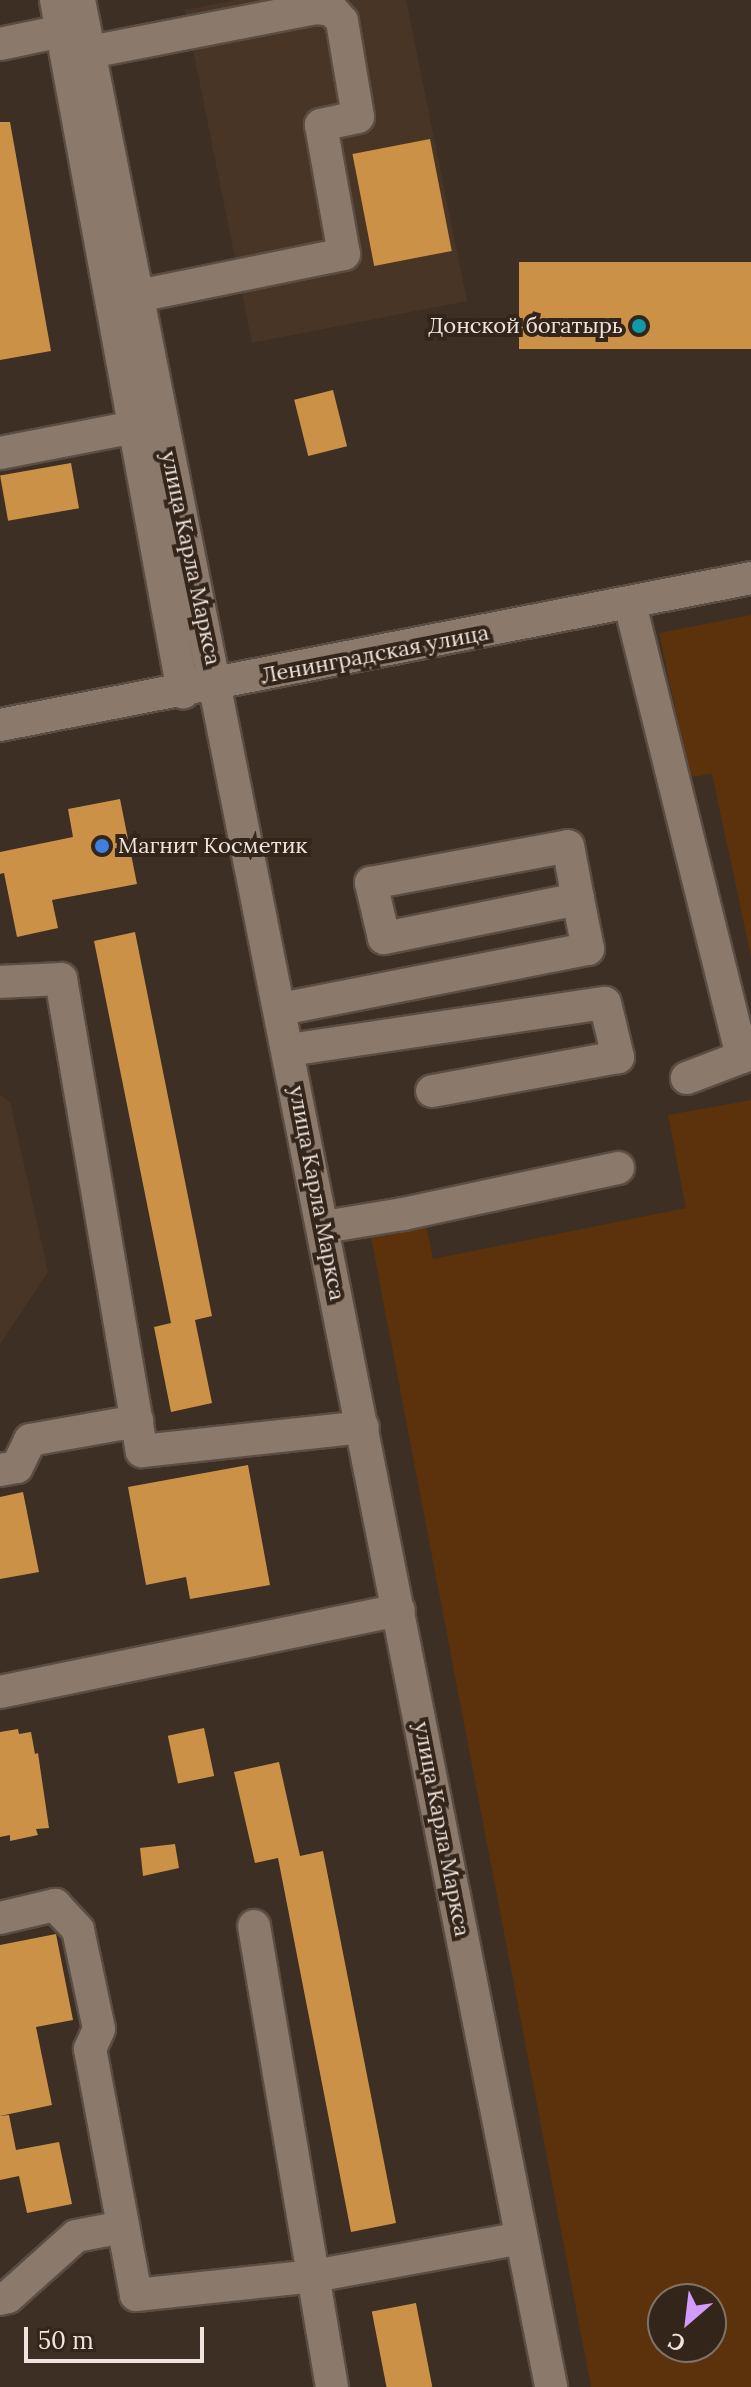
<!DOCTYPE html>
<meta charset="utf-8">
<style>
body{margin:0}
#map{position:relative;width:751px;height:2387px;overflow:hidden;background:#3e2f24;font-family:Lora,serif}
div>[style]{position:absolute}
.built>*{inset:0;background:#493525}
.green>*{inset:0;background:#5b320b}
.building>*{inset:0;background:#cb9247;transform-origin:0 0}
.roads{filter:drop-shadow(2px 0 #5a4d43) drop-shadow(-2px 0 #5a4d43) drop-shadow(0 2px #5a4d43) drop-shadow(0 -2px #5a4d43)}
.minor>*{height:32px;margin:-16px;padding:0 16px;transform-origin:16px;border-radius:16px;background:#8b796c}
.dots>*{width:22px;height:22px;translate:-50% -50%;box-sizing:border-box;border:4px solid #34251a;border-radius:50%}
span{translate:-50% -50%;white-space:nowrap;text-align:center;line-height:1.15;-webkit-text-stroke:8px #34251a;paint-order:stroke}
.poi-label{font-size:22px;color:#efe5de}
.right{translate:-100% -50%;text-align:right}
.left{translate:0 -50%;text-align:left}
.street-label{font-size:22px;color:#efe5de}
.north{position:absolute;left:647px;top:2283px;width:80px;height:80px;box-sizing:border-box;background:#34251a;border:2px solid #7f7268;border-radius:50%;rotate:208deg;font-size:22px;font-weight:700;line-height:32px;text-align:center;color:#efe5de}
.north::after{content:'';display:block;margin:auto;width:28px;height:36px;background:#d29cfd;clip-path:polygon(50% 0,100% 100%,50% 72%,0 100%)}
.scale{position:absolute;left:24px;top:2327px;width:180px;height:36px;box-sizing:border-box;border:4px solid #efe5de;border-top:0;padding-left:10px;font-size:24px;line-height:28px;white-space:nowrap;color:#efe5de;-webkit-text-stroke:6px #34251a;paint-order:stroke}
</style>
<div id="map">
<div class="built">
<i style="clip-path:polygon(236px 0,406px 0,467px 301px,252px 343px,185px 10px)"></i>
<i style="clip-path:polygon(0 1095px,10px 1102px,48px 1272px,0 1344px)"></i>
</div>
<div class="green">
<i style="clip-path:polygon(751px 615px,751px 956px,712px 774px,690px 777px,659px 633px)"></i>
<i style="clip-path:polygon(evenodd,751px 1100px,751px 2387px,591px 2387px,370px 1232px,424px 1216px,433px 1259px,686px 1208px,668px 1115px,751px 1100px,663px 2299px,711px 2299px,711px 2347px,663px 2347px,663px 2299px)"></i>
</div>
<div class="building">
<i style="clip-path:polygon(0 122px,10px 122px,51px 351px,0 360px)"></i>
<i style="left:430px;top:139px;width:114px;height:79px;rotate:79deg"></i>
<i style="left:751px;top:262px;width:87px;height:232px;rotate:90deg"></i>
<i style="left:333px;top:390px;width:58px;height:40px;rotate:76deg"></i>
<i style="left:71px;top:463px;width:46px;height:72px;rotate:80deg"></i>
<i style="clip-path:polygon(120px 799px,137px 884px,52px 900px,58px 928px,17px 937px,4px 873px,0 874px,0 852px,73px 837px,68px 809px)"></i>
<i style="clip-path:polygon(135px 932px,212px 1316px,195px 1320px,212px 1403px,171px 1412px,154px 1327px,171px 1323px,94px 941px)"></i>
<i style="clip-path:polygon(248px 1465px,270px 1585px,190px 1599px,186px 1577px,146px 1585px,128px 1487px)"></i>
<i style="clip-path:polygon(23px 1492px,39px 1572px,0 1579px,0 1497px)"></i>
<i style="left:204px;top:1728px;width:49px;height:37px;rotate:78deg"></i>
<i style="clip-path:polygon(18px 1729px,19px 1734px,31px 1732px,35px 1754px,38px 1753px,49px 1828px,36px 1829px,38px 1835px,10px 1841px,10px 1835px,0 1837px,0 1732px)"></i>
<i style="clip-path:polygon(279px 1762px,300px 1856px,323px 1851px,396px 2223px,351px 2232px,278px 1858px,255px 1863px,234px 1772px)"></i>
<i style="clip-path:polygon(175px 1844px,179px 1868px,143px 1876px,140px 1848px)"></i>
<i style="clip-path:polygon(56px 1934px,73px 2020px,36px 2027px,52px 2105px,0 2116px,0 1945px)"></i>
<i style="clip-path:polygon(9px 2115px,16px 2150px,59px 2142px,72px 2204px,27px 2213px,19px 2176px,0 2180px,0 2116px)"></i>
<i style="left:416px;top:2303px;width:86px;height:45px;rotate:79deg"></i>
</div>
<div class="roads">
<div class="minor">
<i style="left:56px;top:0;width:704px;rotate:79.6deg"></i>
<i style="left:79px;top:0;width:2433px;rotate:78.81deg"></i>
<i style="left:0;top:44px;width:63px;rotate:-11.8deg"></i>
<i style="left:90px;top:52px;width:230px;rotate:-11deg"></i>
<i style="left:316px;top:8px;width:16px;rotate:7deg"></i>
<i style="left:332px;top:10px;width:15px;rotate:48deg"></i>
<i style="left:342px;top:21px;width:97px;rotate:80.5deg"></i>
<i style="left:358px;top:117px;width:38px;rotate:168deg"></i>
<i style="left:321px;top:125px;width:131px;rotate:79.9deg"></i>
<i style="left:344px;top:254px;width:210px;rotate:168.5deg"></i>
<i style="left:0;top:453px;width:137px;rotate:-10.9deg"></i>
<i style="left:630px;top:604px;width:467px;rotate:76.1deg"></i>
<i style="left:742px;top:1057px;width:59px;rotate:159.1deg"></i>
<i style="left:0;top:725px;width:765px;rotate:-11.07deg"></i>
<i style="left:568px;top:846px;width:54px;rotate:79.3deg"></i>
<i style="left:578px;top:899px;width:198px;rotate:168.6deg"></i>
<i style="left:384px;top:938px;width:57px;rotate:-103.3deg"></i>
<i style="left:371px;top:883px;width:200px;rotate:-10.6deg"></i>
<i style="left:0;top:982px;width:61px;rotate:-2.8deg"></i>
<i style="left:61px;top:979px;width:479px;rotate:80.3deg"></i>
<i style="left:142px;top:1451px;width:222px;rotate:-6.2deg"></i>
<i style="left:281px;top:1009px;width:313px;rotate:-11.1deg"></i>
<i style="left:588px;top:949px;width:51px;rotate:-101.3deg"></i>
<i style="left:289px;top:1050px;width:319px;rotate:-8.5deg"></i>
<i style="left:605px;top:1003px;width:56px;rotate:76.5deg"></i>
<i style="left:618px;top:1057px;width:189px;rotate:169.6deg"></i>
<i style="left:324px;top:1227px;width:80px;rotate:-9.3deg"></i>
<i style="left:403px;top:1214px;width:220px;rotate:-12.1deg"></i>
<i style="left:0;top:1470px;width:17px;rotate:-10deg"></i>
<i style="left:17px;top:1467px;width:30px;rotate:-64deg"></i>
<i style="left:30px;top:1440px;width:109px;rotate:-10.1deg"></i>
<i style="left:0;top:1692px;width:407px;rotate:-11.6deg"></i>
<i style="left:0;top:1918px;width:57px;rotate:-13.3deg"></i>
<i style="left:55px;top:1905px;width:34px;rotate:47deg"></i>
<i style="left:78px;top:1930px;width:101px;rotate:78deg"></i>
<i style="left:99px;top:2029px;width:22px;rotate:114deg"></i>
<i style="left:90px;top:2049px;width:250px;rotate:79.4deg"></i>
<i style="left:136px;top:2295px;width:179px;rotate:-6.1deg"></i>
<i style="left:314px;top:2276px;width:211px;rotate:-10.4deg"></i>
<i style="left:254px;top:1926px;width:468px;rotate:80.4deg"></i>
<i style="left:0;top:2299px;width:8px;rotate:-14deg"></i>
<i style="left:8px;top:2297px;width:91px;rotate:-41.9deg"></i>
<i style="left:76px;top:2236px;width:48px;rotate:-10.8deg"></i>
</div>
</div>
<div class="dots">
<i style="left:639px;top:326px;background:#0f9aa8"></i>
<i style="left:102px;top:846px;background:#3f7fe0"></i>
</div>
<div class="poi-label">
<span class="right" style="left:623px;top:326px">Донской богатырь</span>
<span class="left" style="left:118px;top:846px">Магнит Косметик</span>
</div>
<div class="street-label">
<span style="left:191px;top:558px;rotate:78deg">улица Карла Маркса</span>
<span style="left:375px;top:654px;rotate:-11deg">Ленинградская улица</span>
<span style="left:317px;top:1193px;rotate:79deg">улица Карла Маркса</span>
<span style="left:442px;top:1829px;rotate:79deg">улица Карла Маркса</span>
</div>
<div class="north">С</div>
<div class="scale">50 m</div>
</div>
